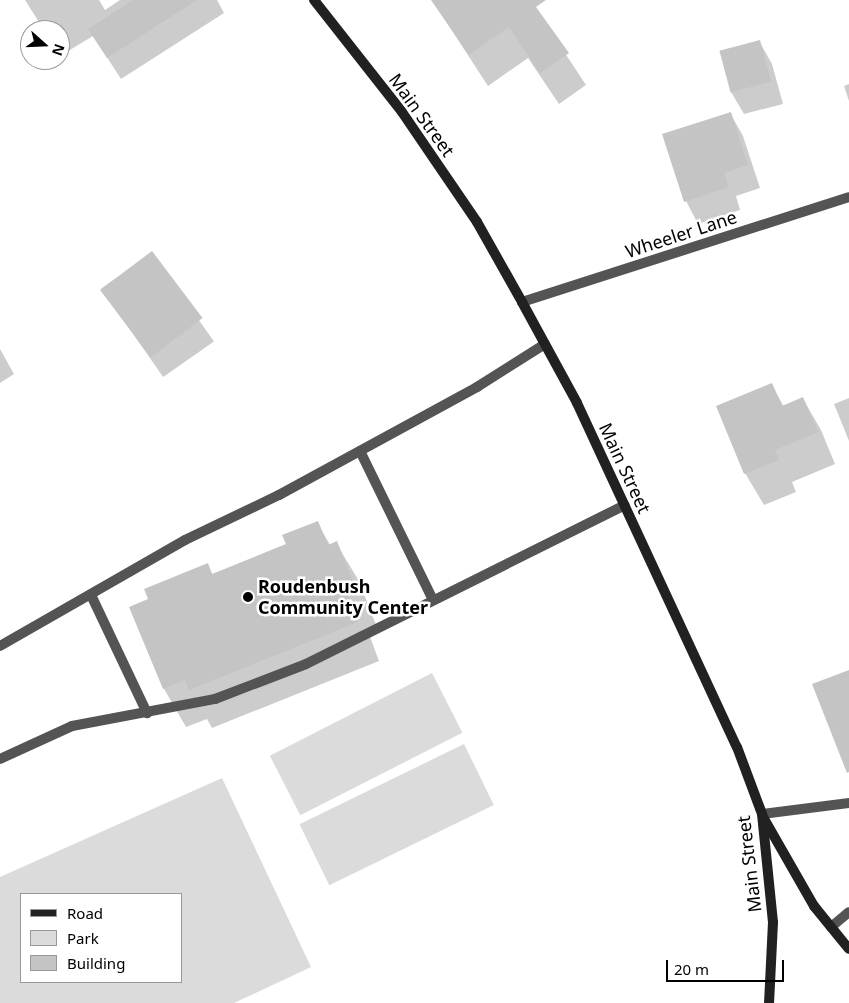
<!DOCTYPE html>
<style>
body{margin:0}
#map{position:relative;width:849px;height:1003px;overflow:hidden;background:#fff;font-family:"Noto Sans",sans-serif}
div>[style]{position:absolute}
.green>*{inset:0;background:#dbdbdb;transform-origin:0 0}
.shadow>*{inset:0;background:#0003;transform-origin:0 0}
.building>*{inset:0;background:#c4c4c4;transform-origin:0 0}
.lane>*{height:10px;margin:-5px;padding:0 5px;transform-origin:5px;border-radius:5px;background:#545454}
.street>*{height:10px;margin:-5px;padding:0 5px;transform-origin:5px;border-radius:5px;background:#545454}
.secondary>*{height:10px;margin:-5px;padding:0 5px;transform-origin:5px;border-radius:5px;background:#212121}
.dots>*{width:14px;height:14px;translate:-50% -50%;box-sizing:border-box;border:2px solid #fff;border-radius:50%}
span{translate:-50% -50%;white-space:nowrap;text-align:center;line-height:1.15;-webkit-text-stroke:5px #fff;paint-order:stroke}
.street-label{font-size:18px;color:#000}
.poi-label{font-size:18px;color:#000;font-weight:700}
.left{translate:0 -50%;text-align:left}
.legend{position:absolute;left:20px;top:893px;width:162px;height:90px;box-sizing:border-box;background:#fff;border:1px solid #999;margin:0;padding:6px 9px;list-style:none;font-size:15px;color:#000}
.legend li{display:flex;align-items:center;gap:10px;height:25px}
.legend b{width:25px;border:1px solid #999}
.north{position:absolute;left:20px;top:20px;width:50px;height:50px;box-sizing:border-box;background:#fff;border:1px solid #999;border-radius:50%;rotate:110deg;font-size:14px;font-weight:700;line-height:20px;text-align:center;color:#000}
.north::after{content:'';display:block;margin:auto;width:18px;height:22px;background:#000;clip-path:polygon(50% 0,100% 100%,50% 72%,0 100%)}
.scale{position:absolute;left:666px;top:960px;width:118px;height:22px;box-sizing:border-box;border:2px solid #000;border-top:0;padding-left:6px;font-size:15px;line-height:18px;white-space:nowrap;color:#000;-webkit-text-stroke:4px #fff;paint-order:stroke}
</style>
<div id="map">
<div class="green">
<i style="left:432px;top:673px;width:67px;height:182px;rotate:63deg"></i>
<i style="left:464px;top:744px;width:68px;height:183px;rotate:64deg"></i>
<i style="clip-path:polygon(evenodd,222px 778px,311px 967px,234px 1003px,0 1003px,0 877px,222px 778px,181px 894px,181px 982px,21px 982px,21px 894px,181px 894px)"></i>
</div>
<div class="shadow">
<i style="clip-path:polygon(25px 0,99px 0,105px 10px,120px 0,217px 0,224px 13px,121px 79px,93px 36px,60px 56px,60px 30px,44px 30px)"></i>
<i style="clip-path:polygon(432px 0,530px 0,586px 85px,559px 104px,528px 58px,488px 86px)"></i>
<i style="clip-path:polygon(759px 41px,772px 64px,783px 104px,744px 114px,731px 92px,720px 51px)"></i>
<i style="clip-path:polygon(849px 84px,849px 101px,844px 86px)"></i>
<i style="clip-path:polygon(730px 113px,743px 136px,760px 188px,736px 196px,740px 210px,698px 224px,686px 201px)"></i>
<i style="left:152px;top:253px;width:108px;height:62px;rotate:55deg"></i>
<i style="clip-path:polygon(0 349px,14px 374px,0 383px)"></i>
<i style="clip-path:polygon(772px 385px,784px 407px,803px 399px,821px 430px,835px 464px,792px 482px,796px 492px,764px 505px,745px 473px,718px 407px)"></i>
<i style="clip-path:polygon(849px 398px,849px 441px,834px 404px)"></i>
<i style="clip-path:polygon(317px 522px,330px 545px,336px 543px,359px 581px,378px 630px,369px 634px,379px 661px,212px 728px,207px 719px,186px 727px,164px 689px,150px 600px,207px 565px,213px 575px,287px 545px)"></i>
</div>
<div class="building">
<i style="clip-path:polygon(133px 0,197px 0,107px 58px,88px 29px)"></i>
<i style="clip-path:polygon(431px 0,546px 0,536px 7px,569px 53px,540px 73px,509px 27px,469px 55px)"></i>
<i style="left:760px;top:40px;width:43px;height:42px;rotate:75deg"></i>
<i style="clip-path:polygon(731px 112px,748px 165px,724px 173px,729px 187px,684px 202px,662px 134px)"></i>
<i style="left:152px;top:251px;width:84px;height:65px;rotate:53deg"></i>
<i style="clip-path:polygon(772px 383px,782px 406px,803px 397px,818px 432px,775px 450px,779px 460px,744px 474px,716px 406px)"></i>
<i style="clip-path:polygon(318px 521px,328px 545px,337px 541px,357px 591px,348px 595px,358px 622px,189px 690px,185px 680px,163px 689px,129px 607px,148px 599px,144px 589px,208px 563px,212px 574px,286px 544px,282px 535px)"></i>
<i style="clip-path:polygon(849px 670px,849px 772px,847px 773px,812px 684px)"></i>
</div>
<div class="lane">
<i style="left:360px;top:451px;width:166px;rotate:63.9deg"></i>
<i style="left:91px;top:595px;width:131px;rotate:64.6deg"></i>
<i style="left:0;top:646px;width:213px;rotate:-29.8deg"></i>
<i style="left:185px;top:540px;width:104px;rotate:-25.6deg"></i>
<i style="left:279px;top:495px;width:226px;rotate:-28.6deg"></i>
<i style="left:477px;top:387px;width:80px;rotate:-32.3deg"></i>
<i style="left:0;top:759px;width:79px;rotate:-24.6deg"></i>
<i style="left:72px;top:726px;width:146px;rotate:-10.7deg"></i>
<i style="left:215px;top:699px;width:97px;rotate:-21deg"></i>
<i style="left:306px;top:664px;width:356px;rotate:-26.5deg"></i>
<i style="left:762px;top:814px;width:88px;rotate:-7.2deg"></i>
<i style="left:831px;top:927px;width:23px;rotate:-40deg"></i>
</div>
<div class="street">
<i style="left:522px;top:302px;width:343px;rotate:-17.8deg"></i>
</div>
<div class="secondary">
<i style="left:314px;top:0;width:142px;rotate:51.8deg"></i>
<i style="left:402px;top:112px;width:133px;rotate:55.7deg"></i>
<i style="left:477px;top:222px;width:92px;rotate:60.6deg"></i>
<i style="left:522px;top:302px;width:115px;rotate:61.4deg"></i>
<i style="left:577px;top:403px;width:379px;rotate:65.1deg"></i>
<i style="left:737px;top:747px;width:72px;rotate:69.5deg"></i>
<i style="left:762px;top:814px;width:109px;rotate:84.2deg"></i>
<i style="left:773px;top:922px;width:81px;rotate:92.8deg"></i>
<i style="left:763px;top:817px;width:103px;rotate:60.2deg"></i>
<i style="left:814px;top:906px;width:55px;rotate:50.9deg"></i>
</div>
<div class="dots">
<i style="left:248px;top:597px;background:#000"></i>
</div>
<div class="street-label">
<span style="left:422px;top:115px;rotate:54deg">Main Street</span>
<span style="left:681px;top:234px;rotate:-18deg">Wheeler Lane</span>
<span style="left:625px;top:468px;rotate:65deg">Main Street</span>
<span style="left:749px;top:864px;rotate:-97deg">Main Street</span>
</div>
<div class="poi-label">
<span class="left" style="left:258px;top:597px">Roudenbush<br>Community Center</span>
</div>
<ul class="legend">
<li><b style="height:6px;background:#212121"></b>Road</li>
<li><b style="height:14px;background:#dbdbdb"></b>Park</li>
<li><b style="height:14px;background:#c4c4c4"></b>Building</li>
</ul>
<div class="north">N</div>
<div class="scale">20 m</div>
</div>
